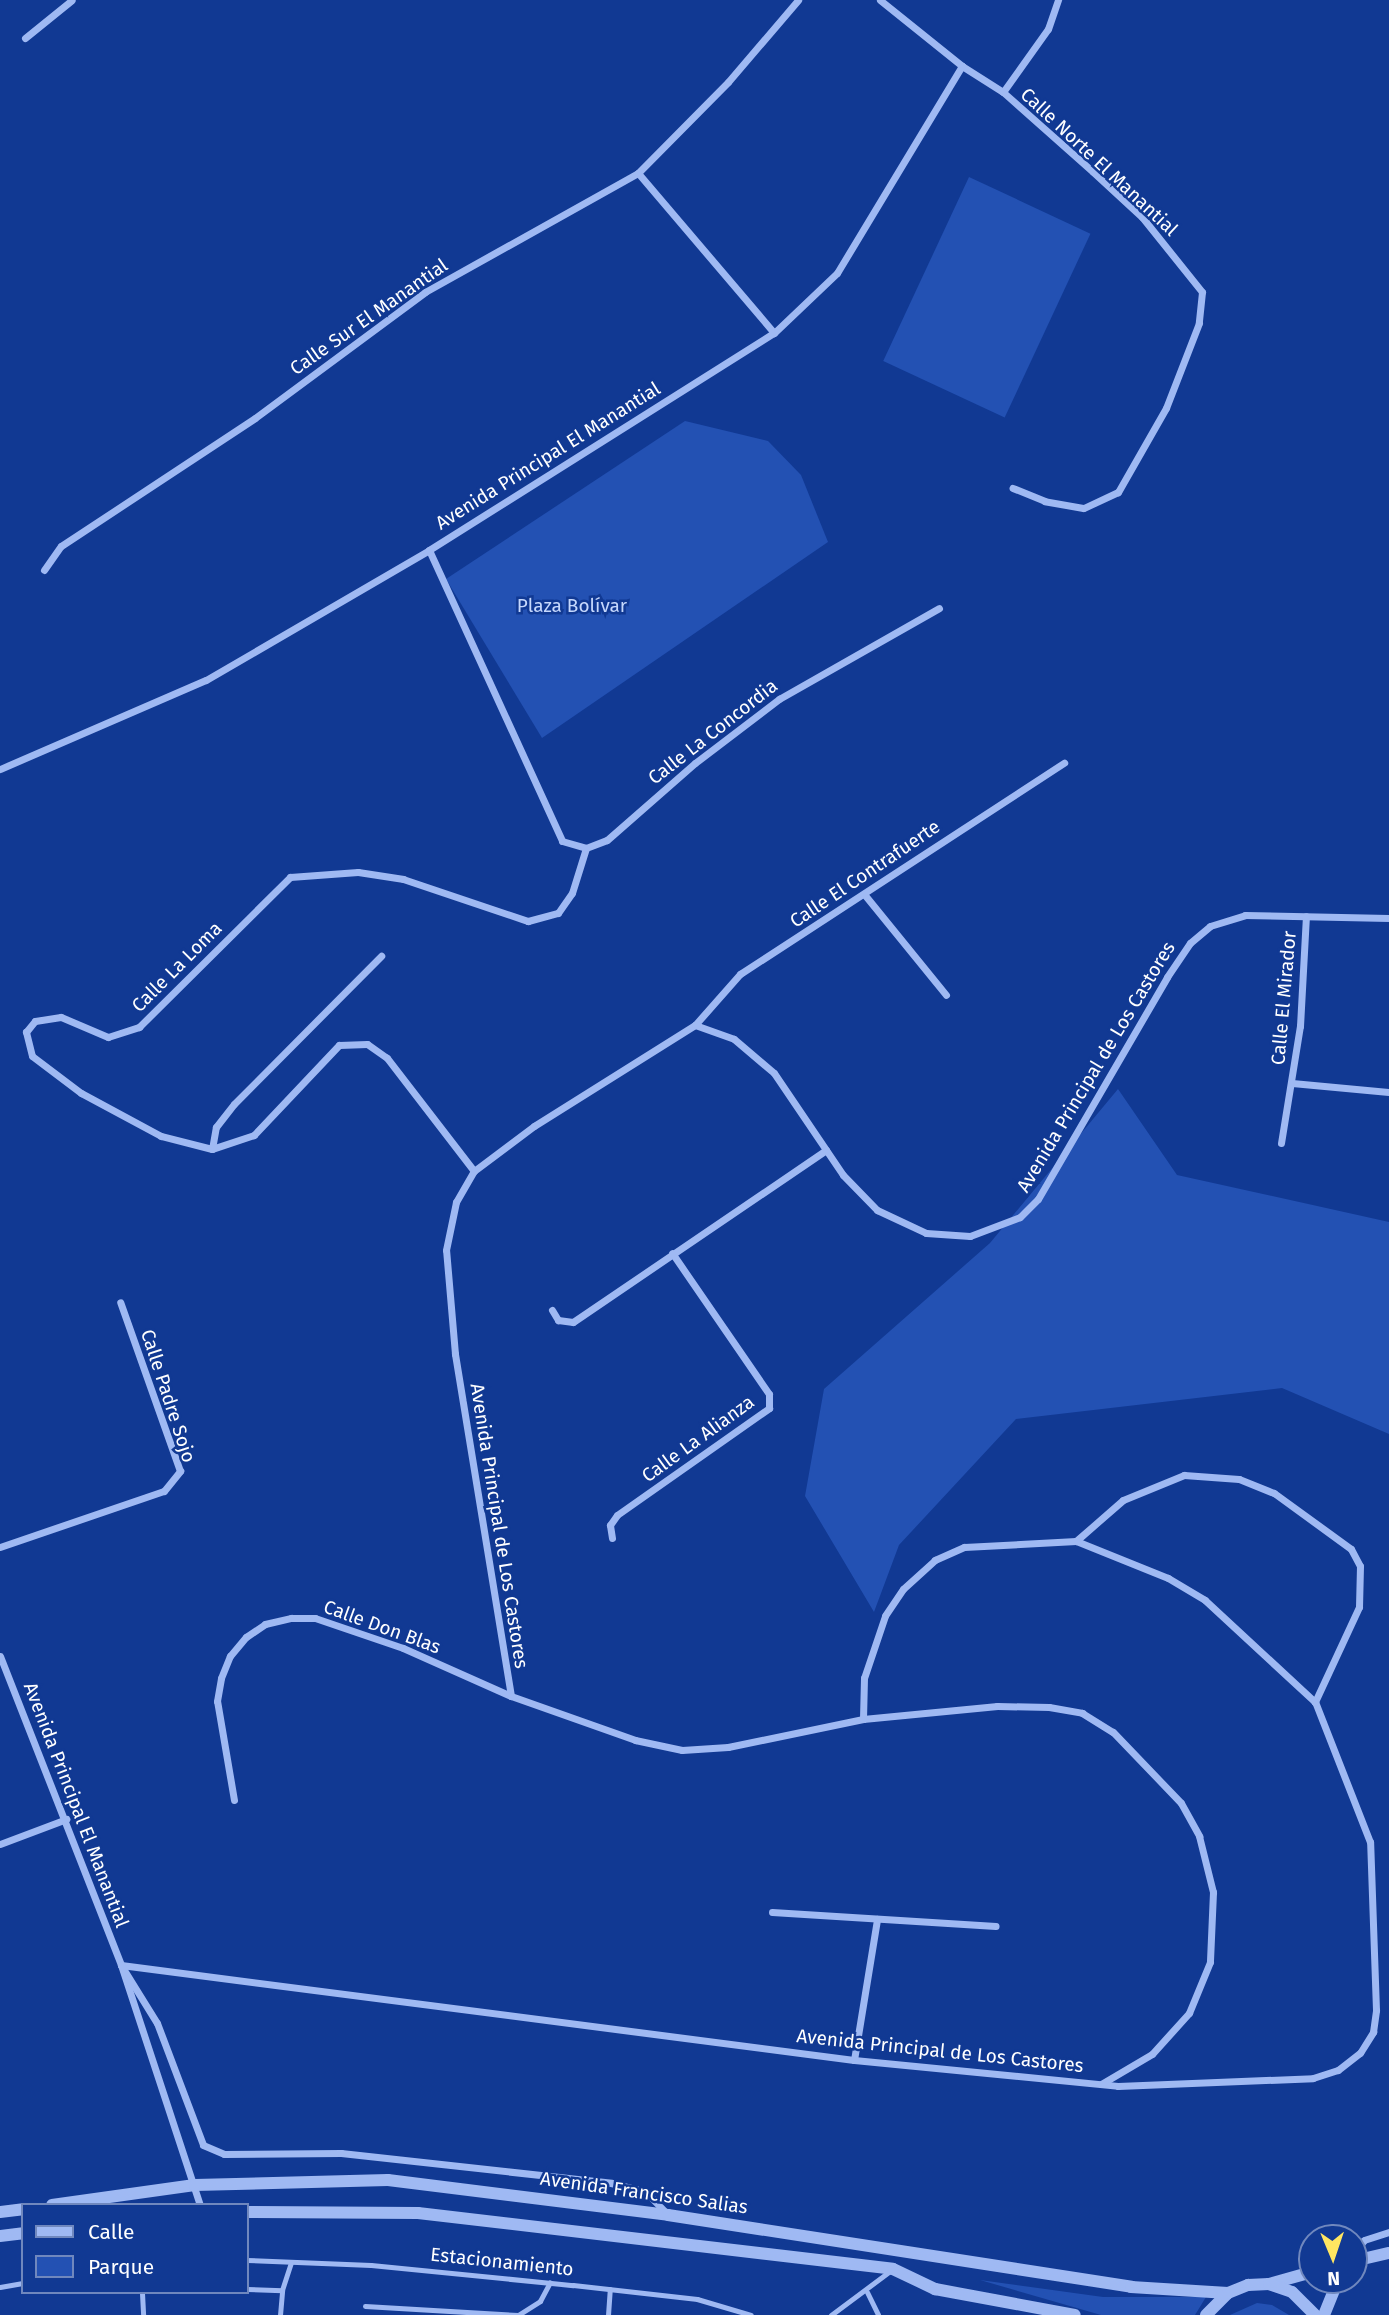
<!DOCTYPE html>
<meta charset="utf-8">
<style>
body{margin:0}
#map{position:relative;width:1389px;height:2315px;overflow:hidden;background:#113993;font-family:"Fira Sans",sans-serif}
div>[style]{position:absolute}
.green>*{inset:0;background:#2351b3;transform-origin:0 0}
.service>*{height:5px;margin:-2.5px;padding:0 2.5px;transform-origin:2.5px;border-radius:2.5px;background:#9fb9f3}
.minor>*{height:7px;margin:-3.5px;padding:0 3.5px;transform-origin:3.5px;border-radius:3.5px;background:#9fb9f3}
.tertiary>*{height:12px;margin:-6px;padding:0 6px;transform-origin:6px;border-radius:6px;background:#9fb9f3}
span{translate:-50% -50%;white-space:nowrap;text-align:center;line-height:1.15;-webkit-text-stroke:5px #113993;paint-order:stroke}
.street-label{font-size:19px;color:#fff}
.park-label{font-size:19px;color:#c6d8fd}
.legend{position:absolute;left:21px;top:2203px;width:228px;height:91px;box-sizing:border-box;background:#113993;border:2px solid #7088be;margin:0;padding:9px 12px;list-style:none;font-size:21px;color:#fff}
.legend li{display:flex;align-items:center;gap:14px;height:35px}
.legend b{width:35px;border:2px solid #7088be}
.north{position:absolute;left:1298px;top:2224px;width:70px;height:70px;box-sizing:border-box;background:#113993;border:2px solid #7088be;border-radius:50%;rotate:178deg;font-size:19px;font-weight:700;line-height:28px;text-align:center;color:#fff}
.north::after{content:'';display:block;margin:auto;width:24px;height:32px;background:#ffe661;clip-path:polygon(50% 0,100% 100%,50% 72%,0 100%)}
</style>
<div id="map">
<div class="green">
<i style="left:969px;top:177px;width:134px;height:203px;rotate:25deg"></i>
<i style="clip-path:polygon(685px 421px,768px 441px,801px 475px,828px 542px,542px 738px,446px 579px)"></i>
<i style="clip-path:polygon(1118px 1089px,1177px 1175px,1389px 1222px,1389px 1434px,1282px 1388px,1016px 1419px,899px 1545px,874px 1612px,805px 1496px,824px 1389px,990px 1243px)"></i>
<i style="clip-path:polygon(980px 2280px,1103px 2297px,1206px 2297px,1195px 2315px,1101px 2315px)"></i>
<i style="clip-path:polygon(1257px 2303px,1272px 2305px,1289px 2315px,1230px 2315px)"></i>
</div>
<div class="service">
<i style="left:247px;top:2260px;width:124px;rotate:2.3deg"></i>
<i style="left:371px;top:2265px;width:203px;rotate:5.7deg"></i>
<i style="left:573px;top:2285px;width:125px;rotate:6.4deg"></i>
<i style="left:697px;top:2299px;width:56px;rotate:16.5deg"></i>
<i style="left:0;top:2287px;width:23px;rotate:-10deg"></i>
<i style="left:247px;top:2289px;width:35px;rotate:2deg"></i>
<i style="left:282px;top:2290px;width:29px;rotate:-72deg"></i>
<i style="left:867px;top:2292px;width:25px;rotate:64deg"></i>
<i style="left:142px;top:2293px;width:22px;rotate:87deg"></i>
<i style="left:365px;top:2306px;width:153px;rotate:3.4deg"></i>
<i style="left:518px;top:2315px;width:26px;rotate:-32deg"></i>
<i style="left:540px;top:2301px;width:21px;rotate:-62deg"></i>
<i style="left:280px;top:2315px;width:25px;rotate:-85deg"></i>
<i style="left:608px;top:2315px;width:26px;rotate:-86deg"></i>
<i style="left:831px;top:2315px;width:74px;rotate:-36.7deg"></i>
</div>
<div class="minor">
<i style="left:880px;top:0;width:105px;rotate:38.8deg"></i>
<i style="left:962px;top:66px;width:49px;rotate:32.4deg"></i>
<i style="left:1003px;top:92px;width:120px;rotate:41.6deg"></i>
<i style="left:1093px;top:172px;width:67px;rotate:42.6deg"></i>
<i style="left:1142px;top:217px;width:96px;rotate:51.3deg"></i>
<i style="left:1202px;top:292px;width:31px;rotate:96deg"></i>
<i style="left:1199px;top:323px;width:91px;rotate:111.2deg"></i>
<i style="left:1166px;top:408px;width:97px;rotate:119.7deg"></i>
<i style="left:1118px;top:492px;width:38px;rotate:155deg"></i>
<i style="left:1083px;top:508px;width:39px;rotate:-170deg"></i>
<i style="left:1045px;top:501px;width:35px;rotate:-158deg"></i>
<i style="left:25px;top:38px;width:60px;rotate:-39deg"></i>
<i style="left:1003px;top:92px;width:77px;rotate:-54.5deg"></i>
<i style="left:1048px;top:29px;width:31px;rotate:-71deg"></i>
<i style="left:638px;top:173px;width:210px;rotate:49.6deg"></i>
<i style="left:429px;top:550px;width:320px;rotate:65.4deg"></i>
<i style="left:562px;top:841px;width:25px;rotate:16deg"></i>
<i style="left:44px;top:570px;width:29px;rotate:-55deg"></i>
<i style="left:61px;top:546px;width:232px;rotate:-33.4deg"></i>
<i style="left:255px;top:418px;width:212px;rotate:-36.5deg"></i>
<i style="left:425px;top:292px;width:244px;rotate:-29.2deg"></i>
<i style="left:638px;top:173px;width:128px;rotate:-45.3deg"></i>
<i style="left:728px;top:82px;width:108px;rotate:-49.5deg"></i>
<i style="left:0;top:769px;width:224px;rotate:-23.4deg"></i>
<i style="left:206px;top:680px;width:258px;rotate:-30.2deg"></i>
<i style="left:429px;top:550px;width:408px;rotate:-32.2deg"></i>
<i style="left:774px;top:333px;width:87px;rotate:-43.6deg"></i>
<i style="left:837px;top:273px;width:242px;rotate:-58.9deg"></i>
<i style="left:586px;top:848px;width:22px;rotate:-21deg"></i>
<i style="left:607px;top:840px;width:117px;rotate:-41.2deg"></i>
<i style="left:695px;top:763px;width:106px;rotate:-37.3deg"></i>
<i style="left:779px;top:699px;width:184px;rotate:-29.6deg"></i>
<i style="left:864px;top:894px;width:130px;rotate:50.9deg"></i>
<i style="left:695px;top:1025px;width:41px;rotate:19.7deg"></i>
<i style="left:734px;top:1039px;width:52px;rotate:40.4deg"></i>
<i style="left:774px;top:1073px;width:123px;rotate:55.9deg"></i>
<i style="left:843px;top:1175px;width:49px;rotate:45.8deg"></i>
<i style="left:877px;top:1210px;width:54px;rotate:25.1deg"></i>
<i style="left:926px;top:1233px;width:44px;rotate:3.9deg"></i>
<i style="left:970px;top:1236px;width:53px;rotate:-20.8deg"></i>
<i style="left:1020px;top:1217px;width:25px;rotate:-45deg"></i>
<i style="left:1038px;top:1199px;width:257px;rotate:-59.8deg"></i>
<i style="left:1167px;top:977px;width:41px;rotate:-55.9deg"></i>
<i style="left:1190px;top:943px;width:26px;rotate:-40deg"></i>
<i style="left:1210px;top:926px;width:37px;rotate:-17deg"></i>
<i style="left:1245px;top:915px;width:144px;rotate:1.2deg"></i>
<i style="left:1292px;top:1083px;width:97px;rotate:5.3deg"></i>
<i style="left:1281px;top:1143px;width:119px;rotate:-80.8deg"></i>
<i style="left:1300px;top:1026px;width:110px;rotate:-86.9deg"></i>
<i style="left:212px;top:1149px;width:22px;rotate:-80deg"></i>
<i style="left:216px;top:1127px;width:29px;rotate:-52deg"></i>
<i style="left:234px;top:1104px;width:209px;rotate:-45.2deg"></i>
<i style="left:474px;top:1171px;width:143px;rotate:-127.6deg"></i>
<i style="left:387px;top:1058px;width:24px;rotate:-145deg"></i>
<i style="left:367px;top:1044px;width:28px;rotate:178deg"></i>
<i style="left:339px;top:1045px;width:124px;rotate:133.4deg"></i>
<i style="left:254px;top:1135px;width:44px;rotate:161.6deg"></i>
<i style="left:212px;top:1149px;width:53px;rotate:-165.7deg"></i>
<i style="left:161px;top:1136px;width:91px;rotate:-151.7deg"></i>
<i style="left:81px;top:1093px;width:61px;rotate:-142.9deg"></i>
<i style="left:32px;top:1056px;width:25px;rotate:-104deg"></i>
<i style="left:26px;top:1032px;width:14px;rotate:-51deg"></i>
<i style="left:35px;top:1021px;width:26px;rotate:-9deg"></i>
<i style="left:61px;top:1017px;width:51px;rotate:23.1deg"></i>
<i style="left:108px;top:1037px;width:33px;rotate:-18deg"></i>
<i style="left:139px;top:1027px;width:213px;rotate:-44.8deg"></i>
<i style="left:290px;top:877px;width:68px;rotate:-4.2deg"></i>
<i style="left:358px;top:872px;width:46px;rotate:8.8deg"></i>
<i style="left:403px;top:879px;width:132px;rotate:18.6deg"></i>
<i style="left:528px;top:921px;width:31px;rotate:-15deg"></i>
<i style="left:558px;top:913px;width:24px;rotate:-55deg"></i>
<i style="left:572px;top:893px;width:47px;rotate:-72.7deg"></i>
<i style="left:552px;top:1310px;width:12px;rotate:59deg"></i>
<i style="left:558px;top:1320px;width:15px;rotate:8deg"></i>
<i style="left:573px;top:1322px;width:306px;rotate:-34.2deg"></i>
<i style="left:612px;top:1538px;width:13px;rotate:-99deg"></i>
<i style="left:610px;top:1525px;width:12px;rotate:-55deg"></i>
<i style="left:617px;top:1515px;width:186px;rotate:-35.1deg"></i>
<i style="left:769px;top:1408px;width:14px;rotate:-90deg"></i>
<i style="left:769px;top:1394px;width:171px;rotate:-124.5deg"></i>
<i style="left:1076px;top:1541px;width:62px;rotate:-41.1deg"></i>
<i style="left:1123px;top:1500px;width:66px;rotate:-22.3deg"></i>
<i style="left:1184px;top:1475px;width:55px;rotate:4.2deg"></i>
<i style="left:1239px;top:1479px;width:38px;rotate:22deg"></i>
<i style="left:1274px;top:1493px;width:95px;rotate:36deg"></i>
<i style="left:1351px;top:1549px;width:19px;rotate:62deg"></i>
<i style="left:1360px;top:1566px;width:41px;rotate:91.4deg"></i>
<i style="left:1359px;top:1607px;width:105px;rotate:114.9deg"></i>
<i style="left:0;top:1547px;width:173px;rotate:-18.9deg"></i>
<i style="left:164px;top:1491px;width:26px;rotate:-51deg"></i>
<i style="left:180px;top:1471px;width:179px;rotate:-109.5deg"></i>
<i style="left:0;top:1656px;width:332px;rotate:68.6deg"></i>
<i style="left:121px;top:1965px;width:253px;rotate:71.8deg"></i>
<i style="left:511px;top:1696px;width:347px;rotate:-99.3deg"></i>
<i style="left:455px;top:1354px;width:104px;rotate:-94.9deg"></i>
<i style="left:446px;top:1250px;width:49px;rotate:-78.2deg"></i>
<i style="left:456px;top:1202px;width:36px;rotate:-60deg"></i>
<i style="left:474px;top:1171px;width:75px;rotate:-36.9deg"></i>
<i style="left:534px;top:1126px;width:190px;rotate:-32.1deg"></i>
<i style="left:695px;top:1025px;width:68px;rotate:-48.6deg"></i>
<i style="left:740px;top:974px;width:387px;rotate:-33.1deg"></i>
<i style="left:234px;top:1800px;width:100px;rotate:-99.7deg"></i>
<i style="left:217px;top:1701px;width:23px;rotate:-80deg"></i>
<i style="left:221px;top:1678px;width:24px;rotate:-68deg"></i>
<i style="left:230px;top:1656px;width:25px;rotate:-50deg"></i>
<i style="left:246px;top:1637px;width:23px;rotate:-34deg"></i>
<i style="left:265px;top:1624px;width:27px;rotate:-13deg"></i>
<i style="left:291px;top:1618px;width:24px"></i>
<i style="left:315px;top:1618px;width:93px;rotate:18.8deg"></i>
<i style="left:403px;top:1648px;width:118px;rotate:24deg"></i>
<i style="left:511px;top:1696px;width:132px;rotate:19.5deg"></i>
<i style="left:635px;top:1740px;width:48px;rotate:12deg"></i>
<i style="left:682px;top:1750px;width:46px;rotate:-3.7deg"></i>
<i style="left:728px;top:1747px;width:138px;rotate:-11.7deg"></i>
<i style="left:863px;top:1719px;width:135px;rotate:-5.5deg"></i>
<i style="left:997px;top:1706px;width:52px;rotate:1.1deg"></i>
<i style="left:1049px;top:1707px;width:34px;rotate:10deg"></i>
<i style="left:1082px;top:1713px;width:36px;rotate:32deg"></i>
<i style="left:1113px;top:1732px;width:98px;rotate:46.2deg"></i>
<i style="left:1181px;top:1803px;width:38px;rotate:61deg"></i>
<i style="left:1199px;top:1836px;width:58px;rotate:76deg"></i>
<i style="left:1213px;top:1892px;width:70px;rotate:92.5deg"></i>
<i style="left:1210px;top:1962px;width:55px;rotate:112.4deg"></i>
<i style="left:1189px;top:2013px;width:55px;rotate:132.1deg"></i>
<i style="left:1152px;top:2054px;width:59px;rotate:149.5deg"></i>
<i style="left:0;top:1844px;width:71px;rotate:-20.7deg"></i>
<i style="left:772px;top:1912px;width:224px;rotate:3.6deg"></i>
<i style="left:121px;top:1965px;width:739px;rotate:7.38deg"></i>
<i style="left:854px;top:2060px;width:265px;rotate:5.6deg"></i>
<i style="left:1118px;top:2086px;width:195px;rotate:-2.3deg"></i>
<i style="left:1313px;top:2078px;width:26px;rotate:-18deg"></i>
<i style="left:1338px;top:2070px;width:28px;rotate:-38deg"></i>
<i style="left:1360px;top:2053px;width:25px;rotate:-58deg"></i>
<i style="left:1373px;top:2032px;width:22px;rotate:-82deg"></i>
<i style="left:1376px;top:2010px;width:168px;rotate:-92deg"></i>
<i style="left:1370px;top:1842px;width:150px;rotate:-111.4deg"></i>
<i style="left:1315px;top:1702px;width:150px;rotate:-137.2deg"></i>
<i style="left:1205px;top:1600px;width:43px;rotate:-149.3deg"></i>
<i style="left:1168px;top:1578px;width:99px;rotate:-158.1deg"></i>
<i style="left:1076px;top:1541px;width:112px;rotate:176.9deg"></i>
<i style="left:964px;top:1547px;width:32px;rotate:156deg"></i>
<i style="left:935px;top:1560px;width:43px;rotate:137.8deg"></i>
<i style="left:903px;top:1589px;width:32px;rotate:124deg"></i>
<i style="left:885px;top:1616px;width:65px;rotate:108.7deg"></i>
<i style="left:864px;top:1678px;width:41px;rotate:91.4deg"></i>
<i style="left:121px;top:1965px;width:68px;rotate:58.2deg"></i>
<i style="left:157px;top:2023px;width:130px;rotate:69.3deg"></i>
<i style="left:203px;top:2145px;width:23px;rotate:23deg"></i>
<i style="left:224px;top:2154px;width:117px;rotate:-0.5deg"></i>
<i style="left:341px;top:2153px;width:272px;rotate:6.3deg"></i>
<i style="left:611px;top:2183px;width:36px;rotate:14deg"></i>
<i style="left:646px;top:2192px;width:30px;rotate:46deg"></i>
<i style="left:854px;top:2060px;width:143px;rotate:-80.7deg"></i>
<i style="left:1354px;top:2253px;width:16px;rotate:-52deg"></i>
<i style="left:1364px;top:2240px;width:26px;rotate:-18deg"></i>
</div>
<div class="tertiary">
<i style="left:52px;top:2205px;width:144px;rotate:-8deg"></i>
<i style="left:195px;top:2185px;width:193px;rotate:-1.5deg"></i>
<i style="left:388px;top:2180px;width:282px;rotate:7.1deg"></i>
<i style="left:668px;top:2215px;width:469px;rotate:8.8deg"></i>
<i style="left:1131px;top:2287px;width:97px;rotate:3.5deg"></i>
<i style="left:0;top:2212px;width:23px;rotate:-7deg"></i>
<i style="left:247px;top:2212px;width:171px;rotate:0.3deg"></i>
<i style="left:418px;top:2213px;width:478px;rotate:6.7deg"></i>
<i style="left:893px;top:2269px;width:47px;rotate:25.5deg"></i>
<i style="left:935px;top:2289px;width:142px;rotate:10.5deg"></i>
<i style="left:0;top:2236px;width:23px;rotate:-7deg"></i>
<i style="left:1354px;top:2261px;width:36px;rotate:-13deg"></i>
<i style="left:1269px;top:2284px;width:45px;rotate:-15.6deg"></i>
<i style="left:1206px;top:2315px;width:31px;rotate:-45deg"></i>
<i style="left:1228px;top:2293px;width:22px;rotate:-22deg"></i>
<i style="left:1248px;top:2285px;width:21px;rotate:-3deg"></i>
<i style="left:1269px;top:2284px;width:24px;rotate:19deg"></i>
<i style="left:1292px;top:2292px;width:33px;rotate:45deg"></i>
<i style="left:1324px;top:2315px;width:38px;rotate:-68deg"></i>
</div>
<div class="street-label">
<span style="left:1099px;top:162px;rotate:43deg">Calle Norte El Manantial</span>
<span style="left:369px;top:317px;rotate:-35deg">Calle Sur El Manantial</span>
<span style="left:548px;top:456px;rotate:-32deg">Avenida Principal El Manantial</span>
<span style="left:713px;top:732px;rotate:-38deg">Calle La Concordia</span>
<span style="left:865px;top:874px;rotate:-34deg">Calle El Contrafuerte</span>
<span style="left:177px;top:967px;rotate:-45deg">Calle La Loma</span>
<span style="left:1284px;top:998px;rotate:-85deg">Calle El Mirador</span>
<span style="left:1096px;top:1067px;rotate:-59deg">Avenida Principal de Los Castores</span>
<span style="left:168px;top:1396px;rotate:72deg">Calle Padre Sojo</span>
<span style="left:698px;top:1439px;rotate:-36deg">Calle La Alianza</span>
<span style="left:499px;top:1526px;rotate:81deg">Avenida Principal de Los Castores</span>
<span style="left:382px;top:1627px;rotate:20deg">Calle Don Blas</span>
<span style="left:76px;top:1805px;rotate:69deg">Avenida Principal El Manantial</span>
<span style="left:940px;top:2051px;rotate:6deg">Avenida Principal de Los Castores</span>
<span style="left:644px;top:2193px;rotate:8deg">Avenida Francisco Salias</span>
<span style="left:502px;top:2262px;rotate:6deg">Estacionamiento</span>
</div>
<div class="park-label">
<span style="left:572px;top:606px">Plaza Bolívar</span>
</div>
<ul class="legend">
<li><b style="height:9px;background:#9fb9f3"></b>Calle</li>
<li><b style="height:19px;background:#2351b3"></b>Parque</li>
</ul>
<div class="north">N</div>
</div>
